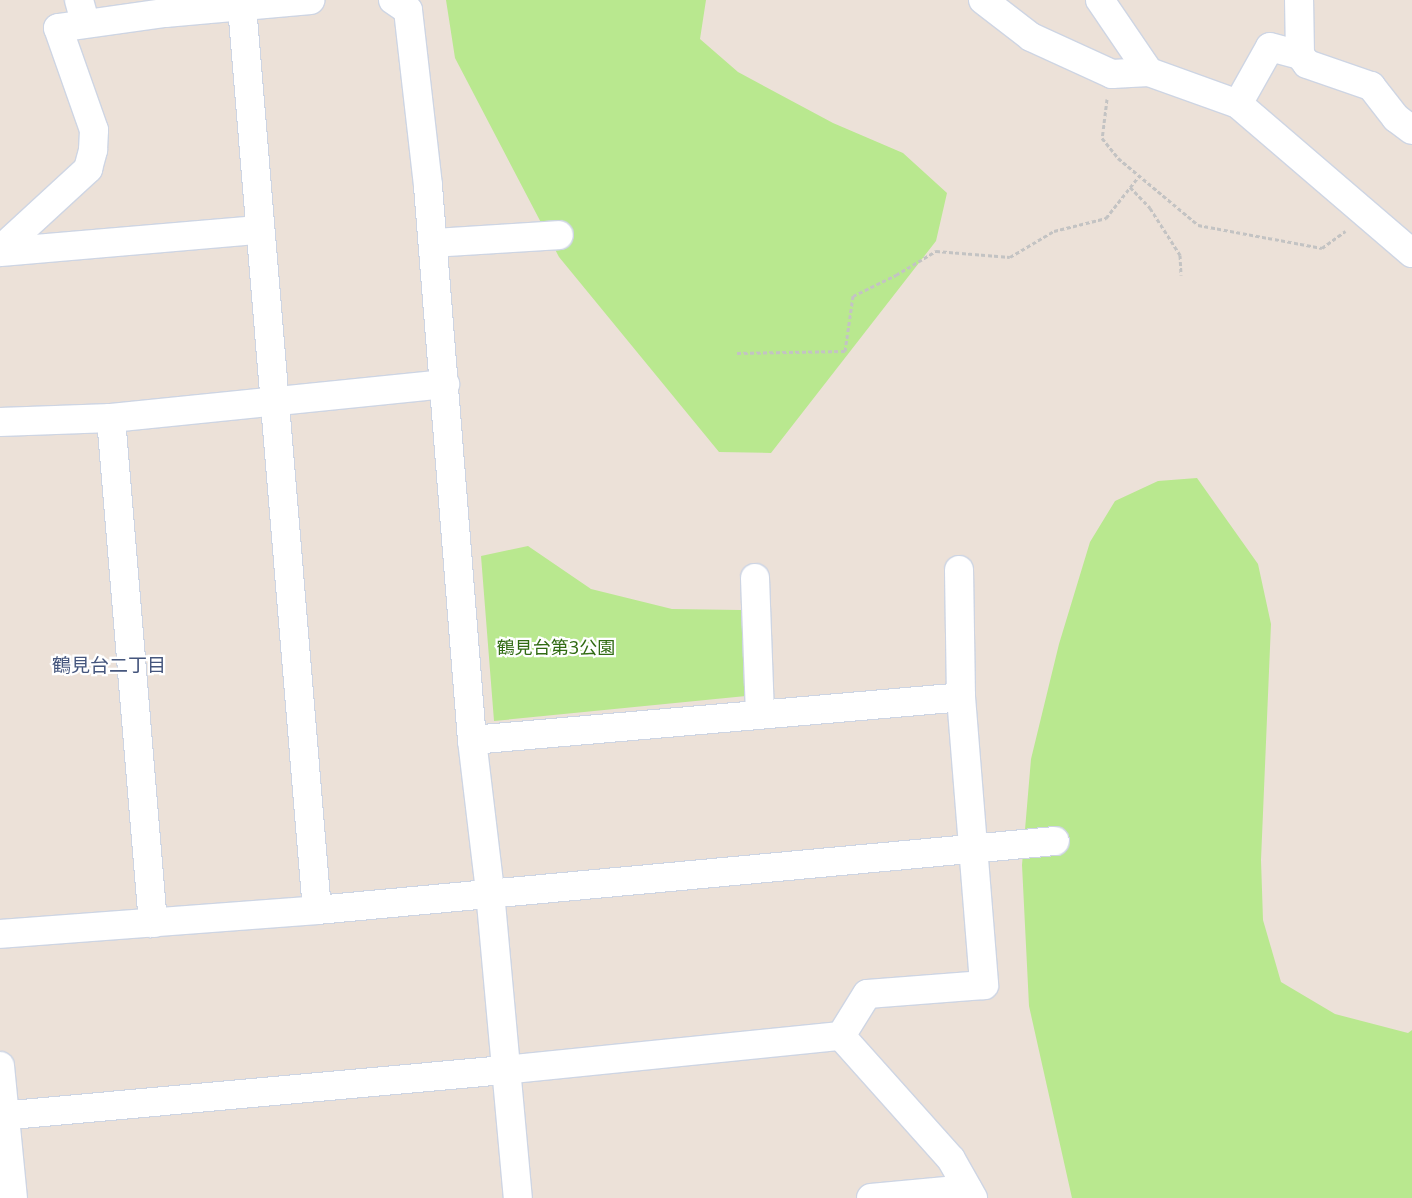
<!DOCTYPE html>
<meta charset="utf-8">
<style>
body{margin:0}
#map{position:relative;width:1412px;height:1198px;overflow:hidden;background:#ece1d8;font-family:"Noto Sans","Noto Sans JP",sans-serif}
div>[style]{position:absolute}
.green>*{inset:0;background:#b9e88f}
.path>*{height:3px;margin-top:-1.5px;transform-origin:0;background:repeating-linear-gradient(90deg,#c3c3c3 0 4px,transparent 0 6.5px)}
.roads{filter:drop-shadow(1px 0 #ced5e3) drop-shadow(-1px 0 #ced5e3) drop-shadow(0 1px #ced5e3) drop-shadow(0 -1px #ced5e3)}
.minor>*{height:28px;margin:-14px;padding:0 14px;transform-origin:14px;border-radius:14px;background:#fff}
span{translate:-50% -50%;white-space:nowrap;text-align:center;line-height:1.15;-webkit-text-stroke:4.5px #fff;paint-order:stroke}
.park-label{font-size:18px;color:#316b13}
.neighbourhood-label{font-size:19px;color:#45567d}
</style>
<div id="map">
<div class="green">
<i style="clip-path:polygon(446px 0,706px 0,700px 39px,738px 72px,833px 123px,903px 153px,947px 193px,936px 241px,771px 453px,719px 452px,559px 257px,455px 58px)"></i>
<i style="clip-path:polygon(1197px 478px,1258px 564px,1271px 624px,1261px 860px,1263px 920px,1281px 982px,1335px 1014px,1408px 1033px,1412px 1030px,1412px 1198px,1072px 1198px,1029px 1006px,1022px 865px,1031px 759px,1059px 644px,1090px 542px,1115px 501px,1158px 481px)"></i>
<i style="clip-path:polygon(528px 546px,591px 589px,672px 609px,741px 610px,746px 696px,494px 721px,481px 556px)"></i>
</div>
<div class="path">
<i style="left:1107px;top:99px;width:39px;rotate:97deg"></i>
<i style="left:1102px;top:138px;width:26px;rotate:51deg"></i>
<i style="left:1118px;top:158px;width:104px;rotate:39.9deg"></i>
<i style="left:1198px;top:225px;width:126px;rotate:10.5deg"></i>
<i style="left:1322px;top:248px;width:29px;rotate:-36deg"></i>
<i style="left:1130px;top:187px;width:29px;rotate:46deg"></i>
<i style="left:1150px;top:208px;width:56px;rotate:57.4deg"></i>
<i style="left:1180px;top:255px;width:20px;rotate:87deg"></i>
<i style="left:737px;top:353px;width:108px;rotate:-1.1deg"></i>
<i style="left:845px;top:351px;width:56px;rotate:-81.7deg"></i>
<i style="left:853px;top:296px;width:48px;rotate:-26deg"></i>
<i style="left:896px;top:275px;width:47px;rotate:-31deg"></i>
<i style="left:936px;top:251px;width:74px;rotate:4.6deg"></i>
<i style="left:1010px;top:257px;width:51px;rotate:-30.6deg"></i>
<i style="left:1054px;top:231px;width:54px;rotate:-14deg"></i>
<i style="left:1106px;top:218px;width:53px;rotate:-51.8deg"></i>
</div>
<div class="roads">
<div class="minor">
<i style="left:79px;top:0;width:24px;rotate:75deg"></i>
<i style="left:393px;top:0;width:18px;rotate:34deg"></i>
<i style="left:408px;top:10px;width:177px;rotate:83.5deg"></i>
<i style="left:428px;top:186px;width:556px;rotate:85.46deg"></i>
<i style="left:472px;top:740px;width:153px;rotate:83.2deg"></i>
<i style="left:490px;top:892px;width:307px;rotate:84.8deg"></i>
<i style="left:983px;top:0;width:61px;rotate:37.6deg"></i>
<i style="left:1031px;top:37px;width:89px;rotate:24.6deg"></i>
<i style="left:1112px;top:74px;width:37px;rotate:-3deg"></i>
<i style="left:1149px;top:72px;width:95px;rotate:19.8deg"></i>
<i style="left:1238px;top:104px;width:229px;rotate:40.6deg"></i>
<i style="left:1100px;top:0;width:87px;rotate:55.8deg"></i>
<i style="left:242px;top:6px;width:907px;rotate:85.26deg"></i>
<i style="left:1300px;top:55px;width:11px;rotate:52deg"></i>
<i style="left:1307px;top:64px;width:68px;rotate:19deg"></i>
<i style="left:1371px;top:86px;width:41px;rotate:52deg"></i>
<i style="left:1396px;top:118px;width:20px;rotate:37deg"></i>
<i style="left:1238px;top:104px;width:65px;rotate:-60.7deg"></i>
<i style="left:1270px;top:47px;width:31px;rotate:15deg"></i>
<i style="left:1300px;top:55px;width:55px;rotate:-91deg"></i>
<i style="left:433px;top:243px;width:126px;rotate:-3.6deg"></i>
<i style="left:0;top:250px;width:120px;rotate:-42.6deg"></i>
<i style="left:88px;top:169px;width:20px;rotate:-75deg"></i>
<i style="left:93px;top:150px;width:20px;rotate:-87deg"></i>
<i style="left:94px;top:130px;width:108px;rotate:-109.4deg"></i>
<i style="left:58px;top:28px;width:108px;rotate:-8deg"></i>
<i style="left:165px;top:13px;width:146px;rotate:-5.1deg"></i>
<i style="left:0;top:252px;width:260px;rotate:-4.9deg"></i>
<i style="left:111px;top:418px;width:507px;rotate:85.25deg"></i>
<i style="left:0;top:422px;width:111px;rotate:-2.1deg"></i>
<i style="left:111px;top:418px;width:336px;rotate:-5.8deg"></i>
<i style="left:959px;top:570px;width:127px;rotate:89.1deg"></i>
<i style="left:755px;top:578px;width:136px;rotate:87.9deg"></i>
<i style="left:472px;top:740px;width:491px;rotate:-5deg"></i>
<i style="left:961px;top:697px;width:289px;rotate:85.4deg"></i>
<i style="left:984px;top:985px;width:117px;rotate:175.6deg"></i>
<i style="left:867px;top:994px;width:49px;rotate:121.8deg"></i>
<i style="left:0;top:934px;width:318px;rotate:-4.3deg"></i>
<i style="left:317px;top:910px;width:741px;rotate:-5.34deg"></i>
<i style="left:841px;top:1036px;width:165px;rotate:48.2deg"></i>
<i style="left:951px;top:1159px;width:45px;rotate:60.6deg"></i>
<i style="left:0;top:1066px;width:133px;rotate:84.4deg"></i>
<i style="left:0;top:1116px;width:506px;rotate:-5.21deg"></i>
<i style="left:504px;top:1070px;width:339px;rotate:-5.8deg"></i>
<i style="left:871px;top:1198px;width:97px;rotate:-5.3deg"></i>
</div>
</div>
<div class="park-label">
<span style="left:556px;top:647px">鶴見台第3公園</span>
</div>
<div class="neighbourhood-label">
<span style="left:109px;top:666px">鶴見台二丁目</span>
</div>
</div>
